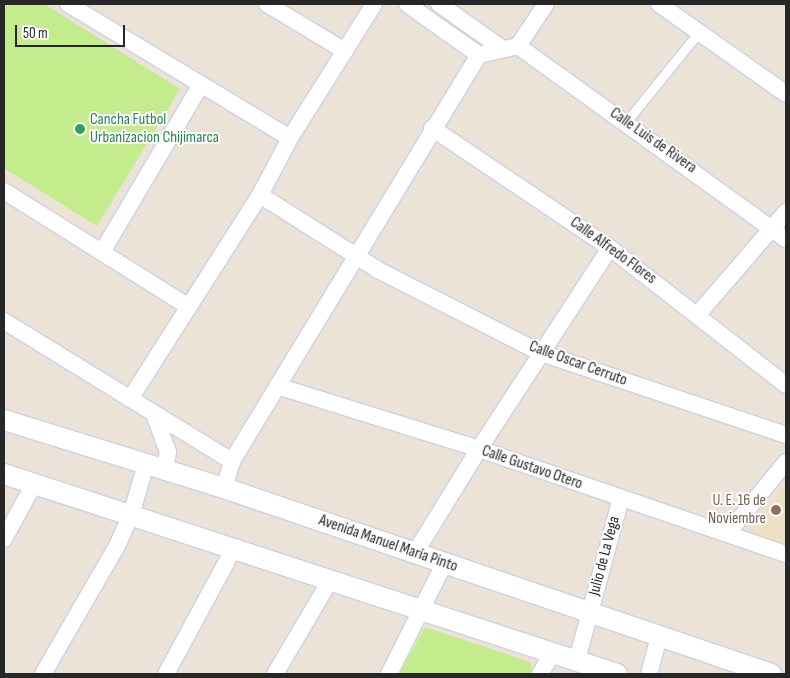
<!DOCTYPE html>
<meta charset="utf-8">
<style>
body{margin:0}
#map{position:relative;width:790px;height:678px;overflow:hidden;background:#ebe2d8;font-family:"Sofia Sans Condensed",sans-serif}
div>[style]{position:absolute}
.education>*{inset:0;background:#eee0c6}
.pitch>*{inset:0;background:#c4ec8d}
.roads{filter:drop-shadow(1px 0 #cdd1e1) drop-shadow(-1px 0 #cdd1e1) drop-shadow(0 1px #cdd1e1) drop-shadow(0 -1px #cdd1e1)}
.service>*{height:9px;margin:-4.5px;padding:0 4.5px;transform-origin:4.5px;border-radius:4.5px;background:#fff}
.minor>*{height:16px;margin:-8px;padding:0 8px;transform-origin:8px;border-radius:8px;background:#fff}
.tertiary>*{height:20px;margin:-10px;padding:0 10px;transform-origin:10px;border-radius:10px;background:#fff}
.dots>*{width:14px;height:14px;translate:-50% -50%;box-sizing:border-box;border:2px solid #fff;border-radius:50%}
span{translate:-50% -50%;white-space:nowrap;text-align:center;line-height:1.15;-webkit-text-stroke:4px #fff;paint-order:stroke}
.leisure-label{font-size:16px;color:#27864d}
.left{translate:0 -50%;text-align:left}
.street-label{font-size:16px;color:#272727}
.education-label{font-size:16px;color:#785e54}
.right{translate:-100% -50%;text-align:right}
.frame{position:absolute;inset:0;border:5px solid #272727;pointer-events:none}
.scale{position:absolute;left:15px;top:25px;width:110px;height:22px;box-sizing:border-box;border:2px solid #272727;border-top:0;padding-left:6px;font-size:15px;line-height:18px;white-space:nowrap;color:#272727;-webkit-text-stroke:4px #fff;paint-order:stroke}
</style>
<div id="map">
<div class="education">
<i style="clip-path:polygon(786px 485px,786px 549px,744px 534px)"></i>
</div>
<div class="pitch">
<i style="clip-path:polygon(4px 4px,44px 4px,180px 89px,97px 226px,4px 168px)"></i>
<i style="clip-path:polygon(425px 627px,530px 662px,532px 671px,530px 674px,399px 674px)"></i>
</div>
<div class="roads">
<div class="service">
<i style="left:626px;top:122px;width:116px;rotate:-51deg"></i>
</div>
<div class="minor">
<i style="left:68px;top:4px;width:259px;rotate:31.1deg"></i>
<i style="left:267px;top:4px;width:91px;rotate:31.1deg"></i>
<i style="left:407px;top:4px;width:88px;rotate:35.3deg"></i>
<i style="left:439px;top:4px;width:78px;rotate:35.1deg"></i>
<i style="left:659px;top:4px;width:156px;rotate:35.3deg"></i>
<i style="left:518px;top:46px;width:330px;rotate:35.8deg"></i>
<i style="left:432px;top:128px;width:215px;rotate:34deg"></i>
<i style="left:610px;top:248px;width:223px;rotate:37.9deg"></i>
<i style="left:4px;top:191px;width:218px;rotate:32.1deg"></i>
<i style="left:260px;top:195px;width:140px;rotate:32.4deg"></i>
<i style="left:378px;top:270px;width:183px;rotate:27deg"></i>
<i style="left:541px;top:353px;width:258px;rotate:18.5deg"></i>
<i style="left:102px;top:252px;width:193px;rotate:-59.4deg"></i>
<i style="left:698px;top:314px;width:135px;rotate:-49.2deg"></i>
<i style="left:4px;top:321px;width:268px;rotate:31.6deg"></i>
<i style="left:277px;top:386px;width:212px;rotate:17.3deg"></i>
<i style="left:479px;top:449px;width:324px;rotate:18.9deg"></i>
<i style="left:130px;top:399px;width:242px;rotate:-57.5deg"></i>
<i style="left:260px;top:195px;width:64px;rotate:-62.2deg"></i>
<i style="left:290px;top:138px;width:158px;rotate:-57.9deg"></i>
<i style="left:154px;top:414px;width:40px;rotate:69.8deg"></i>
<i style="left:168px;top:452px;width:17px;rotate:100deg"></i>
<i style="left:224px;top:488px;width:28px;rotate:-73deg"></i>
<i style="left:232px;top:461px;width:475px;rotate:-58.7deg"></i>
<i style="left:479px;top:55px;width:40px;rotate:-13deg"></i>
<i style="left:518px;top:46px;width:50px;rotate:-56.3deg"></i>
<i style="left:728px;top:533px;width:92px;rotate:-50.8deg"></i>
<i style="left:4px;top:539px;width:63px;rotate:-61.4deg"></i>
<i style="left:415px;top:553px;width:122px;rotate:-58.4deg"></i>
<i style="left:479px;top:449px;width:240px;rotate:-56.9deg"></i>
<i style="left:577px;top:660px;width:168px;rotate:-74.8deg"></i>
<i style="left:43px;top:674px;width:148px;rotate:-60deg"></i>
<i style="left:117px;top:546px;width:34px;rotate:-66deg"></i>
<i style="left:131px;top:515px;width:53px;rotate:-73.6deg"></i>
<i style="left:166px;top:674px;width:143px;rotate:-61.6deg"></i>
<i style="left:275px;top:674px;width:110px;rotate:-59.5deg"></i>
<i style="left:389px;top:674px;width:123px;rotate:-63.4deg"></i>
<i style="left:540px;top:674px;width:26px;rotate:-59deg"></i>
<i style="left:649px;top:674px;width:38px;rotate:-75deg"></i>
</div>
<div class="tertiary">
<i style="left:4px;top:420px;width:230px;rotate:17.2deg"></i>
<i style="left:224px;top:488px;width:578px;rotate:18.78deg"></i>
<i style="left:4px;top:474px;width:645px;rotate:18.07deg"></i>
</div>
</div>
<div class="dots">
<i style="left:80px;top:129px;background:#2e9e5b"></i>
<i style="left:776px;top:510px;background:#8d6e63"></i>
</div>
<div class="leisure-label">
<span class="left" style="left:90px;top:129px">Cancha Futbol<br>Urbanizacion Chijimarca</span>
</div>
<div class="street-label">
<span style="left:653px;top:141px;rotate:35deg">Calle Luis de Rivera</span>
<span style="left:613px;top:251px;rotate:36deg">Calle Alfredo Flores</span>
<span style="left:578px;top:364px;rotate:20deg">Calle Oscar Cerruto</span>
<span style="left:532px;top:468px;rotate:19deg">Calle Gustavo Otero</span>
<span style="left:388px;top:544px;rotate:19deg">Avenida Manuel María Pinto</span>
<span style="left:605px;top:556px;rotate:-75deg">Julio de La Vega</span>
</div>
<div class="education-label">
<span class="right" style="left:766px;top:510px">U. E. 16 de<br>Noviembre</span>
</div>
<div class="frame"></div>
<div class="scale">50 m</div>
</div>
